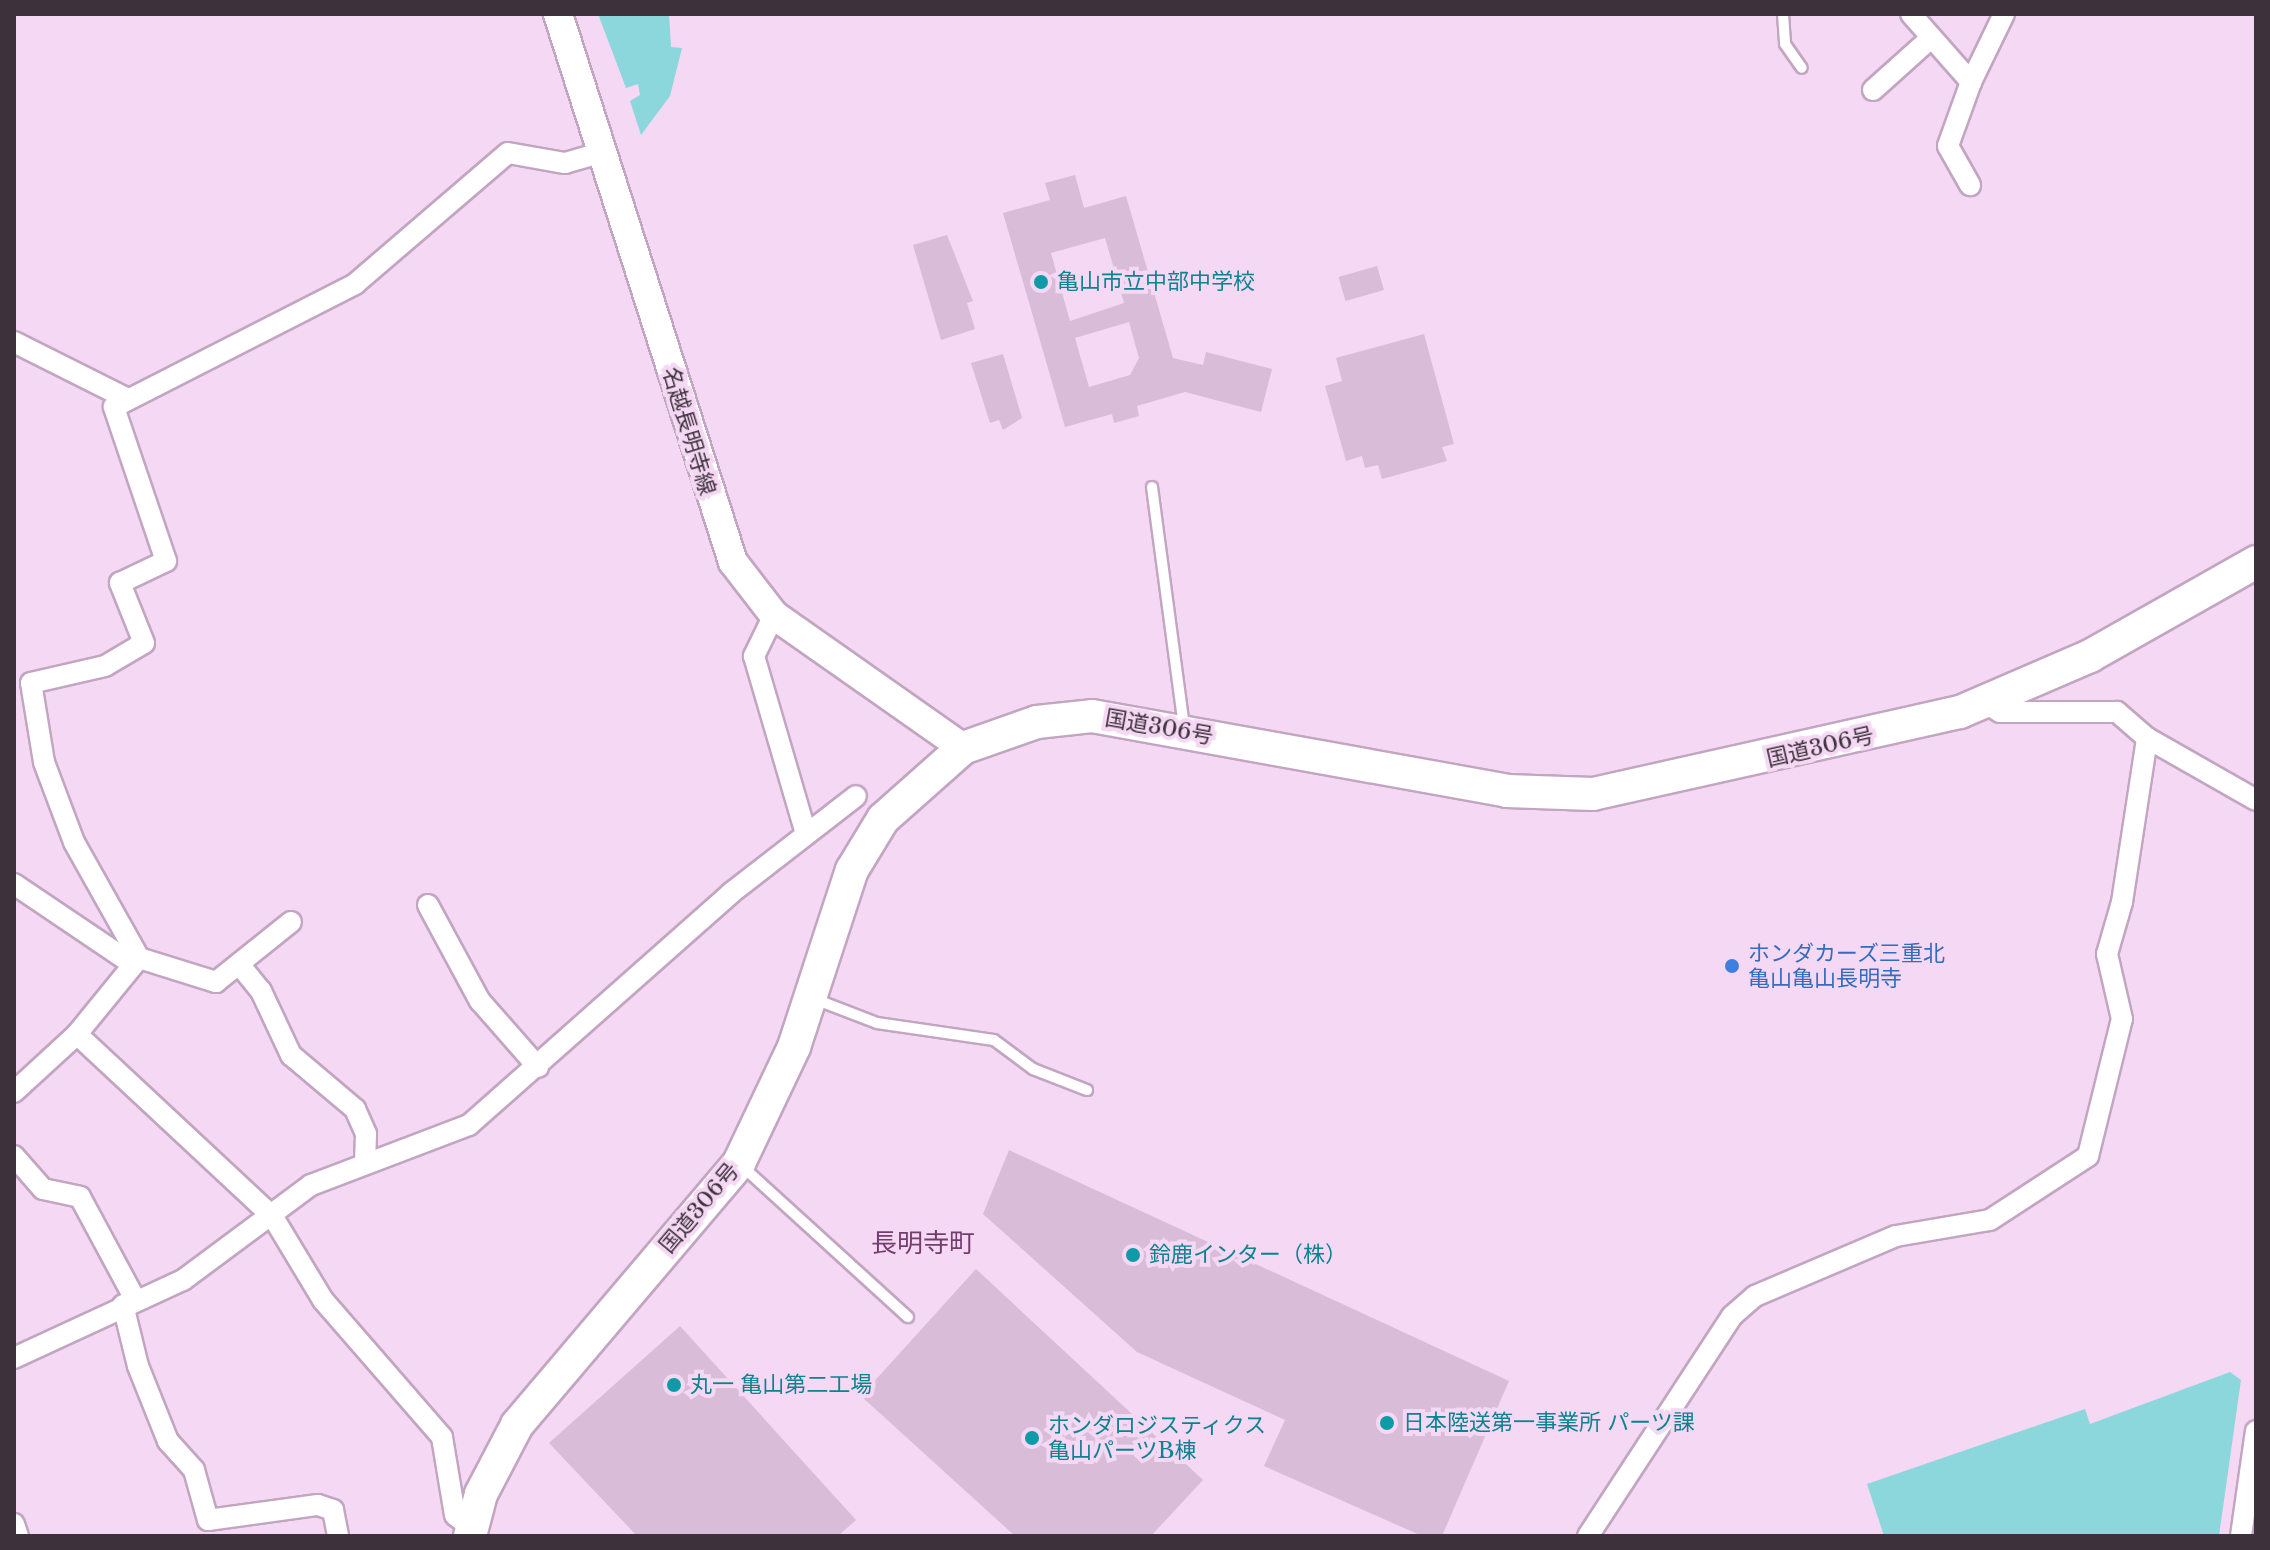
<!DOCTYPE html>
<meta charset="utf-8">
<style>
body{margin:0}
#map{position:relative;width:2270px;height:1550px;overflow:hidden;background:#f5d8f3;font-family:"Libre Baskerville","Noto Sans JP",serif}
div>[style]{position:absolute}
.water>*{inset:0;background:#8cd7db}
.building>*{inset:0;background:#d9bcd7;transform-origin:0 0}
.roads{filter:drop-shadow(2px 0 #c2a6c1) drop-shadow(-2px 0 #c2a6c1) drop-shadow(0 2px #c2a6c1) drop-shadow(0 -2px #c2a6c1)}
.service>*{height:10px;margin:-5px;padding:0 5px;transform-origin:5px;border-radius:5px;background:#fff}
.minor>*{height:20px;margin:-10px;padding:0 10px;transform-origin:10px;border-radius:10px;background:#fff}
.secondary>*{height:28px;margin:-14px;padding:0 14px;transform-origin:14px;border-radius:14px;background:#fff}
.trunk>*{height:32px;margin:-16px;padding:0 16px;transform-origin:16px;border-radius:16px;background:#fff}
.dots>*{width:22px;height:22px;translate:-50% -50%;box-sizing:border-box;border:4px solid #f5d8f3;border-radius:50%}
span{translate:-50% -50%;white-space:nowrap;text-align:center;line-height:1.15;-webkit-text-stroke:8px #f5d8f3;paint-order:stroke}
.culture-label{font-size:22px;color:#0d838f}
.left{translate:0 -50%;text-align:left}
.street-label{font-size:22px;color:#3d323c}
.shop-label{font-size:22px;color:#366cbe}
.quarter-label{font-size:26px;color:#733e6f}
.frame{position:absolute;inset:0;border:16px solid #3d323c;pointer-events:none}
</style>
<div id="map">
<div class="water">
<i style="clip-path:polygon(598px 14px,669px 14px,671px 47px,682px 48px,670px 96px,641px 135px,630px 101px,640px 95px,638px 84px,626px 88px)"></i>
<i style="clip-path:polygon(2230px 1372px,2241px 1380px,2219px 1536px,1884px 1536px,1867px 1484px,2085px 1409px,2090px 1424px)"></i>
</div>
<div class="building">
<i style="clip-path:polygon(evenodd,1075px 175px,1084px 208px,1126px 196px,1173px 358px,1203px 365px,1206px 352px,1272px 369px,1261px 412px,1185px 392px,1137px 406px,1139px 416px,1114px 423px,1112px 414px,1065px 427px,1003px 213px,1050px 200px,1045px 183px,1075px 175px,1105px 238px,1124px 303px,1070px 321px,1051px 253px,1105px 238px,1075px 175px,1129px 322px,1139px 358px,1130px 375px,1089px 387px,1075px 338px,1129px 322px)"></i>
<i style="clip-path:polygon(947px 235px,973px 301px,967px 303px,975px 329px,941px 340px,913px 245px)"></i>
<i style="left:1377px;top:266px;width:25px;height:40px;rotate:74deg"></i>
<i style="clip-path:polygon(1424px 334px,1454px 444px,1442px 447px,1447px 461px,1382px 479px,1378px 465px,1365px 468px,1362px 456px,1346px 461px,1325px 386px,1342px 381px,1336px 358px)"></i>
<i style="clip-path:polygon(1003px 354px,1022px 418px,1003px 430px,999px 420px,990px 423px,971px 363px)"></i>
<i style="clip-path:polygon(1009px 1150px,1509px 1381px,1442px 1536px,1422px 1536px,1264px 1466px,1285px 1420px,1137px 1352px,983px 1214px)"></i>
<i style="clip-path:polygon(976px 1269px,1203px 1480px,1151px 1536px,1015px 1536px,861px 1396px)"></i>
<i style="clip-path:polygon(680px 1326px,856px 1520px,838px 1536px,637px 1536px,549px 1443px)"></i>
</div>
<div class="roads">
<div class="service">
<i style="left:1783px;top:14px;width:30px;rotate:86deg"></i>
<i style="left:1785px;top:44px;width:29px;rotate:55deg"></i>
<i style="left:1152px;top:487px;width:242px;rotate:82.4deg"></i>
<i style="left:812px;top:998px;width:70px;rotate:21deg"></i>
<i style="left:877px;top:1023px;width:118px;rotate:8.3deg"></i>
<i style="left:994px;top:1040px;width:49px;rotate:36.6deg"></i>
<i style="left:1033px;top:1069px;width:58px;rotate:21.3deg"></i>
<i style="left:743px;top:1167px;width:223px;rotate:42.3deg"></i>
</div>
<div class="minor">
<i style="left:1911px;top:14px;width:91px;rotate:48.6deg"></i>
<i style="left:1971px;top:82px;width:68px;rotate:109.8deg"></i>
<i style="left:1948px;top:146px;width:45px;rotate:60.6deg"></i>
<i style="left:1971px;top:82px;width:76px;rotate:-64.1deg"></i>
<i style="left:1873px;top:90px;width:78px;rotate:-41.9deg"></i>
<i style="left:14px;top:342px;width:125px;rotate:26.6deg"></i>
<i style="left:774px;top:615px;width:46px;rotate:116deg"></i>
<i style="left:754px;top:656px;width:181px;rotate:73.7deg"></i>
<i style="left:2147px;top:738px;width:125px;rotate:29.6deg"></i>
<i style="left:14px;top:884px;width:141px;rotate:34deg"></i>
<i style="left:428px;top:905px;width:109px;rotate:61.6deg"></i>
<i style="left:480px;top:1001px;width:88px;rotate:48.7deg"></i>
<i style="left:139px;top:958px;width:81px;rotate:17.3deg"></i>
<i style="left:216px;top:982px;width:96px;rotate:-38.7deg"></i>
<i style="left:239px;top:964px;width:35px;rotate:51deg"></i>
<i style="left:261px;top:991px;width:71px;rotate:64.9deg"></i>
<i style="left:291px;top:1055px;width:84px;rotate:40.2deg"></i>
<i style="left:355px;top:1109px;width:27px;rotate:66deg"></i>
<i style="left:366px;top:1134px;width:26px;rotate:92deg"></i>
<i style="left:14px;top:1092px;width:86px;rotate:-42.6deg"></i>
<i style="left:14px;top:1156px;width:44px;rotate:48.7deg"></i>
<i style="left:43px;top:1189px;width:38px;rotate:12deg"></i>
<i style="left:80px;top:1197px;width:116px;rotate:61.7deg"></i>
<i style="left:123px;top:1305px;width:63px;rotate:76.2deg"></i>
<i style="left:138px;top:1366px;width:81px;rotate:68.2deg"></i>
<i style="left:168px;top:1441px;width:39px;rotate:48deg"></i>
<i style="left:194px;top:1470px;width:52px;rotate:74.4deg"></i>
<i style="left:208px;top:1520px;width:111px;rotate:-7.8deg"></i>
<i style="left:318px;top:1505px;width:16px;rotate:18deg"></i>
<i style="left:333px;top:1510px;width:26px;rotate:79deg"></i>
<i style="left:14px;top:1358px;width:186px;rotate:-24.8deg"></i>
<i style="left:183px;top:1280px;width:159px;rotate:-36.6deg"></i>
<i style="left:311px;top:1185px;width:169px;rotate:-20.8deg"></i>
<i style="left:469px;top:1125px;width:350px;rotate:-41.5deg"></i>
<i style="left:731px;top:893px;width:158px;rotate:-37.8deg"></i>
<i style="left:14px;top:1524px;width:13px;rotate:72deg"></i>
<i style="left:472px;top:1528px;width:21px;rotate:-143deg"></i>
<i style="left:455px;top:1515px;width:79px;rotate:-99.5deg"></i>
<i style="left:442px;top:1437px;width:181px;rotate:-131deg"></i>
<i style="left:323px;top:1300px;width:97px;rotate:-121.1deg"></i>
<i style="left:273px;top:1217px;width:268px;rotate:-137deg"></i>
<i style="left:77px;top:1034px;width:98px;rotate:-50.8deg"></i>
<i style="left:139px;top:958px;width:133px;rotate:-119.3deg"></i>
<i style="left:74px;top:842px;width:85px;rotate:-110.6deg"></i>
<i style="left:44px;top:762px;width:80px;rotate:-99.3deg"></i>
<i style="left:31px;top:683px;width:76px;rotate:-12.9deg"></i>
<i style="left:105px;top:666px;width:45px;rotate:-30.5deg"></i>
<i style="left:144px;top:643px;width:65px;rotate:-111.8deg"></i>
<i style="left:120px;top:583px;width:51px;rotate:-25.6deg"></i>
<i style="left:166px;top:561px;width:163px;rotate:-108.7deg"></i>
<i style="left:114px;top:407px;width:271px;rotate:-27deg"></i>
<i style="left:355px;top:284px;width:201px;rotate:-40.6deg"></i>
<i style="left:508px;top:153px;width:58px;rotate:10deg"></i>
<i style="left:565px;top:163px;width:40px;rotate:-16deg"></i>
<i style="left:1588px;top:1536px;width:263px;rotate:-56.8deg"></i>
<i style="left:1732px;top:1316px;width:30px;rotate:-41deg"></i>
<i style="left:1755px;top:1296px;width:153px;rotate:-23.1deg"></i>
<i style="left:1896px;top:1236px;width:95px;rotate:-9.7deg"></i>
<i style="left:1990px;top:1220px;width:117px;rotate:-33.1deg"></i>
<i style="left:2088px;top:1156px;width:141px;rotate:-76.1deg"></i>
<i style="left:2122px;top:1019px;width:67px;rotate:-103deg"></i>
<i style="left:2107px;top:954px;width:54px;rotate:-73.9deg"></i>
<i style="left:2122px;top:902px;width:166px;rotate:-81.3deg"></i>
<i style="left:2147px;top:738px;width:40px;rotate:-139deg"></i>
<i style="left:2117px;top:712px;width:117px;rotate:180deg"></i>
<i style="left:2000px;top:712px;width:19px;rotate:-148deg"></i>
<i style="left:2241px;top:1536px;width:106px;rotate:-81.9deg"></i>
</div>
<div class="secondary">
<i style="left:558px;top:14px;width:575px;rotate:72.29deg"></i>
<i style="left:733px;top:562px;width:67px;rotate:52.3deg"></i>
<i style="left:774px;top:615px;width:231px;rotate:35.1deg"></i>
</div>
<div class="trunk">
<i style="left:470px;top:1536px;width:43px;rotate:-75.3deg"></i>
<i style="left:481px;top:1494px;width:78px;rotate:-62.4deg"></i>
<i style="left:517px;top:1425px;width:343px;rotate:-49.7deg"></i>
<i style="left:739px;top:1163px;width:128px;rotate:-64.6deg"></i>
<i style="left:794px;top:1047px;width:186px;rotate:-71.9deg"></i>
<i style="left:852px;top:870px;width:60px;rotate:-58.7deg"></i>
<i style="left:883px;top:819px;width:107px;rotate:-41.6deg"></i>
<i style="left:963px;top:748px;width:78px;rotate:-19.4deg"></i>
<i style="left:1037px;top:722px;width:55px;rotate:-6.2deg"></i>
<i style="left:1092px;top:716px;width:422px;rotate:10.2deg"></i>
<i style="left:1507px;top:791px;width:86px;rotate:2deg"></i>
<i style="left:1593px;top:794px;width:376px;rotate:-12.6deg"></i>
<i style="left:1960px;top:712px;width:142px;rotate:-23.3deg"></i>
<i style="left:2090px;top:656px;width:191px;rotate:-29.5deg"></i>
</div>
</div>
<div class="dots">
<i style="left:1041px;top:282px;background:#0f9aa8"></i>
<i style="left:1732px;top:966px;background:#3f7fe0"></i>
<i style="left:1133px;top:1255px;background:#0f9aa8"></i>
<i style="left:674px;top:1385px;background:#0f9aa8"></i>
<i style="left:1387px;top:1423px;background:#0f9aa8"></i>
<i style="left:1032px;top:1438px;background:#0f9aa8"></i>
</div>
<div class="culture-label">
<span class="left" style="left:1057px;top:282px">亀山市立中部中学校</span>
<span class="left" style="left:1149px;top:1255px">鈴鹿インター（株）</span>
<span class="left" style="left:690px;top:1385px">丸一 亀山第二工場</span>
<span class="left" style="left:1403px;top:1423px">日本陸送第一事業所 パーツ課</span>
<span class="left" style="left:1048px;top:1438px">ホンダロジスティクス<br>亀山パーツB棟</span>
</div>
<div class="street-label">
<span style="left:689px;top:431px;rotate:73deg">名越長明寺線</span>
<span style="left:1159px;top:727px;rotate:10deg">国道306号</span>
<span style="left:1820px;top:747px;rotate:-13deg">国道306号</span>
<span style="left:699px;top:1208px;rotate:-50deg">国道306号</span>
</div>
<div class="shop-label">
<span class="left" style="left:1748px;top:966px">ホンダカーズ三重北<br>亀山亀山長明寺</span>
</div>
<div class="quarter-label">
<span style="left:923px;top:1244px">長明寺町</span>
</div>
<div class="frame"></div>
</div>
